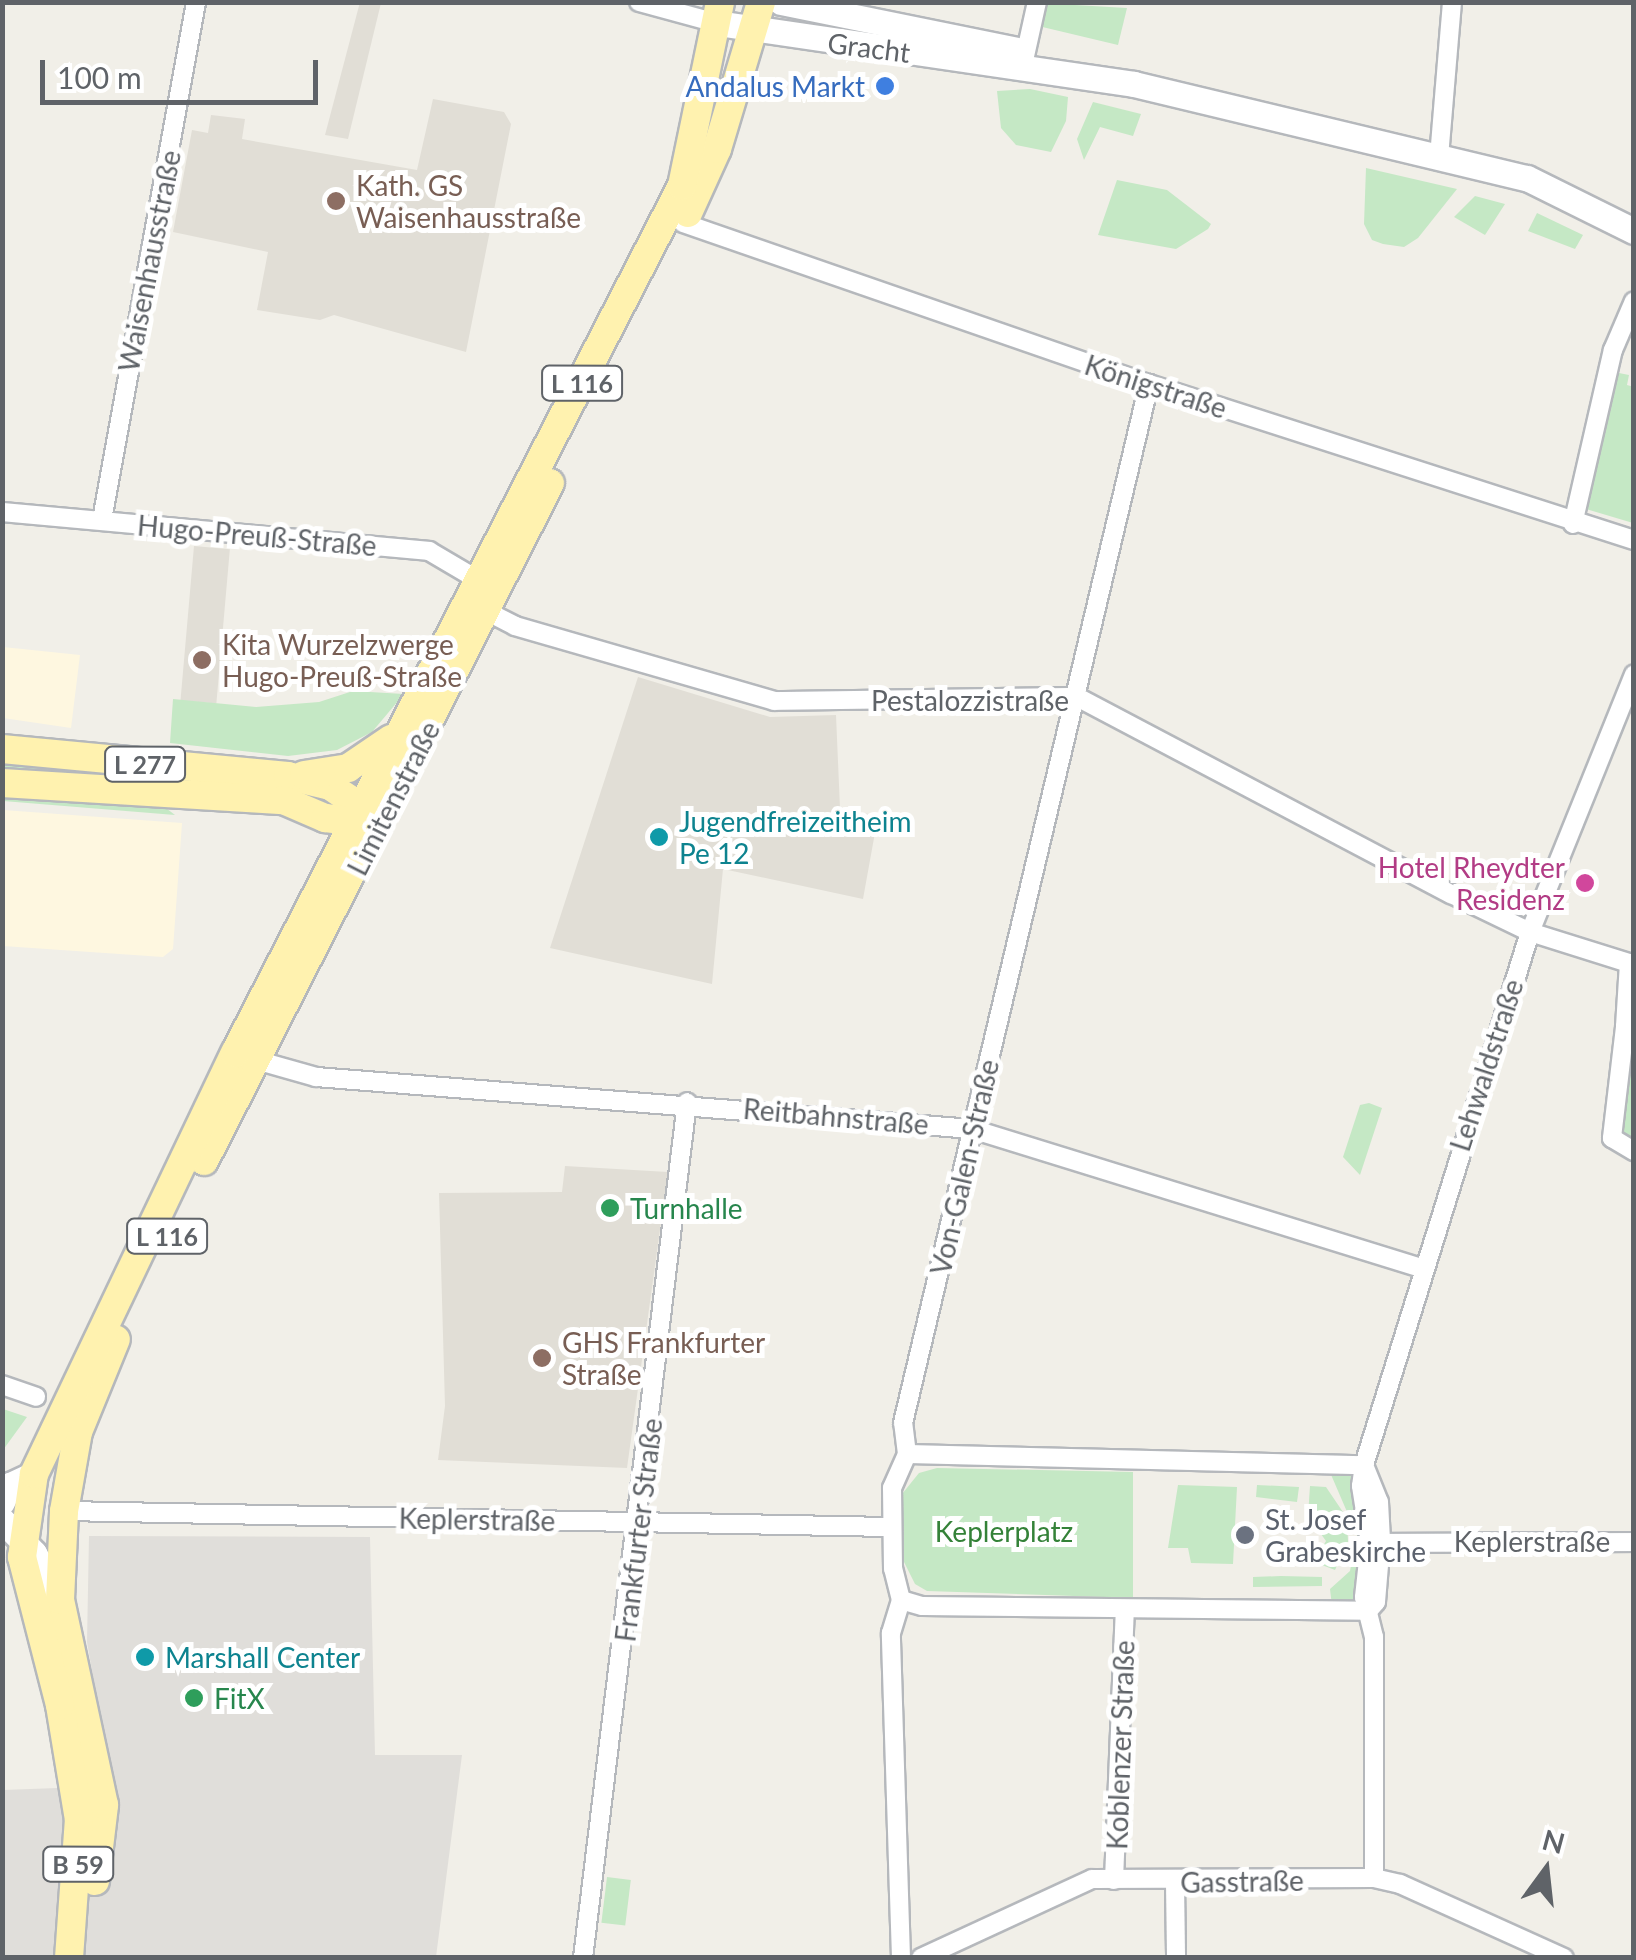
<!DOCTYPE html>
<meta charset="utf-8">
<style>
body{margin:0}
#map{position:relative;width:1636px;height:1960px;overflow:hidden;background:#f1efe8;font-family:Lato,sans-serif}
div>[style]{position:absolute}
.commercial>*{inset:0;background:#fef7e0}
.industrial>*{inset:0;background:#e0deda}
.education>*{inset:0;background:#e1ded6;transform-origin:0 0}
.green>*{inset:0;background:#c5e8c5;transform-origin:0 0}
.roads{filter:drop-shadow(2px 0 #b5b8bc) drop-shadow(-2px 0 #b5b8bc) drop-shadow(0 2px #b5b8bc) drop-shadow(0 -2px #b5b8bc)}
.minor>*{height:18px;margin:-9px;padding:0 9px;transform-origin:9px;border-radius:9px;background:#fff}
.secondary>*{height:25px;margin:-12.5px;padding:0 12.5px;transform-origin:12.5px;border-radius:12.5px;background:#fff}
.primary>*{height:28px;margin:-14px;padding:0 14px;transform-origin:14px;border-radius:14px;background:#fff2af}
.dots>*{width:28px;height:28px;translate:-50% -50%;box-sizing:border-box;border:5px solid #fff;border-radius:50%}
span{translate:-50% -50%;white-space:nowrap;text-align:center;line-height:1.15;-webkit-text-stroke:10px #fff;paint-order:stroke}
.shield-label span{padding:2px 8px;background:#fff;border:2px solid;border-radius:8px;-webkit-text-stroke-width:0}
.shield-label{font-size:25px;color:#5f6368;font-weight:700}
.street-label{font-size:28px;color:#5f6368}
.shop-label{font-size:28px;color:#366cbe}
.right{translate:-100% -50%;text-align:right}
.education-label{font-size:28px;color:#785e54}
.left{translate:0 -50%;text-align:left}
.culture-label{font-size:28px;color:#0d838f}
.hotel-label{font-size:28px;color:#b23c85}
.leisure-label{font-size:28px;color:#27864d}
.worship-label{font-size:28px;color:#5b616d}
.park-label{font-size:28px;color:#348238}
.frame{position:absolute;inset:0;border:5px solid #5f6368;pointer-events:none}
.north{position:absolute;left:1496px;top:1820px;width:100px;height:100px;-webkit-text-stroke:8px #fff;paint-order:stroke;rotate:15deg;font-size:28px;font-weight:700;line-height:40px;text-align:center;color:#5f6368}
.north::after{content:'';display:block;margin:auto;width:35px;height:45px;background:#5f6368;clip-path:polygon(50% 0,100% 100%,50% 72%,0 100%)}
.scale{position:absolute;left:40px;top:60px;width:278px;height:45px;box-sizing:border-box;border:5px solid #5f6368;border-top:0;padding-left:12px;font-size:30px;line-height:35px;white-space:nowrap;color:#5f6368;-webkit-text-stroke:8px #fff;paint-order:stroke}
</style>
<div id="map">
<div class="commercial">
<i style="clip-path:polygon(3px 647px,80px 655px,71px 728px,3px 718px)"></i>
<i style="clip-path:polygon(3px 810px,182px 823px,173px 949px,163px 957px,3px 946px)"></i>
</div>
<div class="industrial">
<i style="clip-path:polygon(89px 1536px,370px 1537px,375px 1755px,462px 1755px,436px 1957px,3px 1958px,3px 1790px,112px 1786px,87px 1642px)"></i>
</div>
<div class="education">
<i style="clip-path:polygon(360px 2px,381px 3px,348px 139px,325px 135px)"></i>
<i style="clip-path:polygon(433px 99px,504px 112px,511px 124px,466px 352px,334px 315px,320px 320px,257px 310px,268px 252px,173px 232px,192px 130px,208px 133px,211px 115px,245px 119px,242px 139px,417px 170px)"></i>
<i style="left:194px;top:546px;width:36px;height:155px;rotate:5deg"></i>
<i style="clip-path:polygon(638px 677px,770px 717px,836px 715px,840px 808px,878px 816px,863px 899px,723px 869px,712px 984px,550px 948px)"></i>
<i style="clip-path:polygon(565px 1166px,668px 1172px,627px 1468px,438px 1460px,445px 1406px,439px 1193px,562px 1192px)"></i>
</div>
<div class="green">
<i style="clip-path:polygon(1040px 3px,1127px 8px,1118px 45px,1034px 25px)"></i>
<i style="clip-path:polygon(1030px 89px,1068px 97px,1066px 121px,1051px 152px,1016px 145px,1001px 128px,997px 91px)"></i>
<i style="clip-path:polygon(1093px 102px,1141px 114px,1133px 136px,1100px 127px,1084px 160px,1077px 139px)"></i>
<i style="clip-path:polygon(1366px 168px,1457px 189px,1418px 238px,1404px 247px,1383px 244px,1372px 240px,1364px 224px)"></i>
<i style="clip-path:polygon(1117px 180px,1167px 190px,1211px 224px,1208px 229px,1176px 249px,1098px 235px)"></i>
<i style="clip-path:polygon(1475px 196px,1505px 204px,1485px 235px,1454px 217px)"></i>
<i style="clip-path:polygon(1537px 213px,1583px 235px,1575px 249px,1528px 231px)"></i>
<i style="clip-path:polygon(1614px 372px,1629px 375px,1627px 385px,1634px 387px,1633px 523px,1586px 509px,1589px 520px,1578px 518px)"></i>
<i style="clip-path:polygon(353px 691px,404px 694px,372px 732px,337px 750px,288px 756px,170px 743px,173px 699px,256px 707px,319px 702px)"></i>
<i style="clip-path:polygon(3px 758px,325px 791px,318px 800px,296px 792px,134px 776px,101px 783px,3px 773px)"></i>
<i style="clip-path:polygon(3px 791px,162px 805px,175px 815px,3px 801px)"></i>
<i style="clip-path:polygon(1630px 1032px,1633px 1032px,1633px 1142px,1618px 1133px)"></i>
<i style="clip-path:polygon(1369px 1103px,1382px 1108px,1360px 1175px,1343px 1157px,1360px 1105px)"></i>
<i style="clip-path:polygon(3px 1409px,27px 1417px,3px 1450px,2px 1450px)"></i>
<i style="clip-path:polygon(937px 1468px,1133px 1472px,1133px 1598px,927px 1591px,915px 1584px,900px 1554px,902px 1494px,919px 1473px)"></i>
<i style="clip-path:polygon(1329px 1470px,1355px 1474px,1365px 1523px,1359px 1601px,1346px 1607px,1332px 1606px,1330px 1589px,1350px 1571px,1357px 1535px)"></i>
<i style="clip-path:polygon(1178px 1485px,1237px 1487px,1233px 1564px,1191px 1563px,1188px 1548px,1168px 1548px)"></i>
<i style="clip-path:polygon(1257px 1485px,1299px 1487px,1297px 1502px,1256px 1497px)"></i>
<i style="clip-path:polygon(1310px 1486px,1326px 1487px,1347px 1518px,1348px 1542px,1335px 1570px,1314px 1562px,1326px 1541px,1308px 1516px)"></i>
<i style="clip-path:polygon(1281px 1576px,1322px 1577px,1322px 1586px,1253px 1587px,1253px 1577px)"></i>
<i style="left:607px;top:1877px;width:24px;height:46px;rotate:7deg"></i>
</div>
<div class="roads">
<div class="minor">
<i style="left:639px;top:2px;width:81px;rotate:15.1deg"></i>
<i style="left:1023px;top:65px;width:65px;rotate:-77.5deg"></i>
<i style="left:1439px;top:157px;width:156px;rotate:-85.2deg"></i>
<i style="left:683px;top:223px;width:493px;rotate:19.1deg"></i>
<i style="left:1149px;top:384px;width:509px;rotate:17.83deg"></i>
<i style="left:2px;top:512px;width:429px;rotate:5.2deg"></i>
<i style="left:429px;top:551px;width:65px;rotate:30.5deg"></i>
<i style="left:102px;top:520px;width:526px;rotate:-79.71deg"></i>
<i style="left:1573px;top:524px;width:179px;rotate:-77.1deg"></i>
<i style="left:1613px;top:350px;width:53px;rotate:-66.8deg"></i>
<i style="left:488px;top:612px;width:30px;rotate:27deg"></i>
<i style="left:515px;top:626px;width:270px;rotate:16.1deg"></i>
<i style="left:774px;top:701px;width:303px;rotate:-0.8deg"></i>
<i style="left:1077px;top:697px;width:423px;rotate:27.8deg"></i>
<i style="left:1451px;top:894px;width:88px;rotate:25.7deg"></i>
<i style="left:1530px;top:932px;width:104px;rotate:17.4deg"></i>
<i style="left:1629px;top:963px;width:64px;rotate:93.6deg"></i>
<i style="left:1625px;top:1027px;width:9px;rotate:-6deg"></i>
<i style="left:1625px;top:1027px;width:112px;rotate:96.7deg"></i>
<i style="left:1612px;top:1138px;width:26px;rotate:31deg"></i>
<i style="left:249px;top:1058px;width:70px;rotate:15.8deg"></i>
<i style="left:316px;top:1077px;width:658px;rotate:4.53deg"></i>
<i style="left:972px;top:1129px;width:470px;rotate:17.2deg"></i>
<i style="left:2px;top:1385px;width:36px;rotate:19deg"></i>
<i style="left:907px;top:1454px;width:457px;rotate:1.4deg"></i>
<i style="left:1364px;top:1465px;width:40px;rotate:68deg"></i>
<i style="left:1379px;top:1502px;width:39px;rotate:87deg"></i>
<i style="left:1381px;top:1541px;width:61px;rotate:94.7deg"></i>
<i style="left:1376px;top:1602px;width:12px;rotate:132deg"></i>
<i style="left:64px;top:1511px;width:826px;rotate:1.11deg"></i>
<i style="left:1371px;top:1543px;width:263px;rotate:-0.2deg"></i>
<i style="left:901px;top:1600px;width:22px;rotate:16deg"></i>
<i style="left:922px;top:1606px;width:446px;rotate:0.6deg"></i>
<i style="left:1374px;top:1878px;width:241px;rotate:-90deg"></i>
<i style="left:1374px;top:1637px;width:41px;rotate:-104deg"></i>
<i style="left:1364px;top:1597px;width:54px;rotate:-83.7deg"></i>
<i style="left:1370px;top:1543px;width:58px;rotate:-99deg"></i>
<i style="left:1361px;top:1486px;width:21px;rotate:-82deg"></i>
<i style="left:1364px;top:1465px;width:558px;rotate:-72.7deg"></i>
<i style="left:1530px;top:932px;width:278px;rotate:-68deg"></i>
<i style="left:1114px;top:1880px;width:271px;rotate:-87.7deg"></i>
<i style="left:1175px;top:1883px;width:75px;rotate:89.2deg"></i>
<i style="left:583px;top:1958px;width:862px;rotate:-83.07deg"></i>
<i style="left:901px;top:1958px;width:325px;rotate:-91.8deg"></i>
<i style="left:891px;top:1633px;width:34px;rotate:-73deg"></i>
<i style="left:901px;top:1600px;width:32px;rotate:-104deg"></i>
<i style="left:893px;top:1569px;width:81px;rotate:-90.7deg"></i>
<i style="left:892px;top:1488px;width:37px;rotate:-66deg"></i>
<i style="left:907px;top:1454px;width:31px;rotate:-97deg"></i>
<i style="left:903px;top:1423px;width:1068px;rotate:-76.68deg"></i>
<i style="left:921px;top:1958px;width:188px;rotate:-24.8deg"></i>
<i style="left:1092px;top:1879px;width:282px;rotate:-0.2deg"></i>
<i style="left:1374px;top:1878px;width:27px;rotate:13deg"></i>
<i style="left:1400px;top:1884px;width:180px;rotate:24.3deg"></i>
</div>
<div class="secondary">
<i style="left:781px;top:2px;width:240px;rotate:11.5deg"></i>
<i style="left:717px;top:23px;width:421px;rotate:8.3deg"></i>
<i style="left:1134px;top:84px;width:404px;rotate:13.5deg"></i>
<i style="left:1527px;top:178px;width:119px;rotate:26.4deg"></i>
<i style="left:2px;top:1502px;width:19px;rotate:-65deg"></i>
<i style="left:10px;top:1485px;width:26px;rotate:-25deg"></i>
<i style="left:2px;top:1520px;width:46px;rotate:45.9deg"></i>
<i style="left:34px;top:1553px;width:54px;rotate:61deg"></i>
</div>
<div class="primary">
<i style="left:688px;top:213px;width:70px;rotate:-65.6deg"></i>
<i style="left:717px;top:149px;width:153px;rotate:-73.3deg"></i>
<i style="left:2px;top:749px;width:287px;rotate:5.4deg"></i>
<i style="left:288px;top:776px;width:43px;rotate:13.4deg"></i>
<i style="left:330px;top:786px;width:23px;rotate:34deg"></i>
<i style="left:349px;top:799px;width:19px;rotate:72deg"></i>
<i style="left:304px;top:775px;width:45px;rotate:-9deg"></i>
<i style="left:348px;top:768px;width:52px;rotate:-34deg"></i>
<i style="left:2px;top:783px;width:282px;rotate:3.5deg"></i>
<i style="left:283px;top:800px;width:46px;rotate:23.2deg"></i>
<i style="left:325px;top:818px;width:44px;rotate:6.5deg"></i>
<i style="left:204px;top:1161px;width:761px;rotate:-62.96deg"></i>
<i style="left:95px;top:1881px;width:77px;rotate:-83.2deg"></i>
<i style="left:104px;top:1805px;width:210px;rotate:-102.1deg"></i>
<i style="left:60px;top:1600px;width:89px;rotate:-87.4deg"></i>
<i style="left:64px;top:1511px;width:80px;rotate:-80deg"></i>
<i style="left:78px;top:1432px;width:100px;rotate:-67.8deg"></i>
<i style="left:69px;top:1958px;width:138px;rotate:-85.9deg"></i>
<i style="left:79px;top:1820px;width:117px;rotate:-99.4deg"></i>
<i style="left:60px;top:1705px;width:153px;rotate:-104.4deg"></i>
<i style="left:22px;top:1557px;width:84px;rotate:-81.8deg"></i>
<i style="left:34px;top:1474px;width:467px;rotate:-64.5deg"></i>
<i style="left:235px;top:1053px;width:975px;rotate:-62.73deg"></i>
<i style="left:682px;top:186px;width:188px;rotate:-78.3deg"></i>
</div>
</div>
<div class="dots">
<i style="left:885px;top:86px;background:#3f7fe0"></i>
<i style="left:336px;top:201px;background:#8d6e63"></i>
<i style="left:202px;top:660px;background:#8d6e63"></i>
<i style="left:659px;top:837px;background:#0f9aa8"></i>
<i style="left:1585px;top:883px;background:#d1479c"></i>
<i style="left:610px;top:1208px;background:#2e9e5b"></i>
<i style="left:542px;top:1358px;background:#8d6e63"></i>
<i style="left:1245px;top:1535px;background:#6b7280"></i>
<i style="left:145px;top:1657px;background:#0f9aa8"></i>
<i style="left:194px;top:1698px;background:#2e9e5b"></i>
</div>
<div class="shield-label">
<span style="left:582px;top:383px">L 116</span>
<span style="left:145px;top:764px">L 277</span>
<span style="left:167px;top:1236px">L 116</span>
<span style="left:78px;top:1864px">B 59</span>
</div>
<div class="street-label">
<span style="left:869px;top:47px;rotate:7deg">Gracht</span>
<span style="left:149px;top:261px;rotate:-79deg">Waisenhausstraße</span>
<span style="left:1156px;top:386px;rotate:18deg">Königstraße</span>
<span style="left:257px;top:535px;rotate:5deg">Hugo-Preuß-Straße</span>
<span style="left:970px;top:700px">Pestalozzistraße</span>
<span style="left:393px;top:798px;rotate:-63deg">Limitenstraße</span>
<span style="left:1486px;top:1065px;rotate:-72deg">Lehwaldstraße</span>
<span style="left:836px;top:1116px;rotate:5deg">Reitbahnstraße</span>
<span style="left:964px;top:1167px;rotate:-77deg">Von-Galen-Straße</span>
<span style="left:477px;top:1519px;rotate:1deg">Keplerstraße</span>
<span style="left:638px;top:1530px;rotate:-83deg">Frankfurter Straße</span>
<span style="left:1532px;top:1541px">Keplerstraße</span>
<span style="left:1120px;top:1745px;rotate:-88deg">Koblenzer Straße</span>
<span style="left:1242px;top:1881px;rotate:-1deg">Gasstraße</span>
</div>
<div class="shop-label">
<span class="right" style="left:865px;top:86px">Andalus Markt</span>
</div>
<div class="education-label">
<span class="left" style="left:356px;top:201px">Kath. GS<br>Waisenhausstraße</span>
<span class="left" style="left:222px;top:660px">Kita Wurzelzwerge<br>Hugo-Preuß-Straße</span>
<span class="left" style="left:562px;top:1358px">GHS Frankfurter<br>Straße</span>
</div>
<div class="culture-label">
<span class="left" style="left:679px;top:837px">Jugendfreizeitheim<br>Pe 12</span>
<span class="left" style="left:165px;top:1657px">Marshall Center</span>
</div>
<div class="hotel-label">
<span class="right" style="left:1565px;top:883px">Hotel Rheydter<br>Residenz</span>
</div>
<div class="leisure-label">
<span class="left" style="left:630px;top:1208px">Turnhalle</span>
<span class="left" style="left:214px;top:1698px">FitX</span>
</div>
<div class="worship-label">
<span class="left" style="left:1265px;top:1535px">St. Josef<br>Grabeskirche</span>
</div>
<div class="park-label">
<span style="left:1004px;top:1531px">Keplerplatz</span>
</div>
<div class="frame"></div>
<div class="north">N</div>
<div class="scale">100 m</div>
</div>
